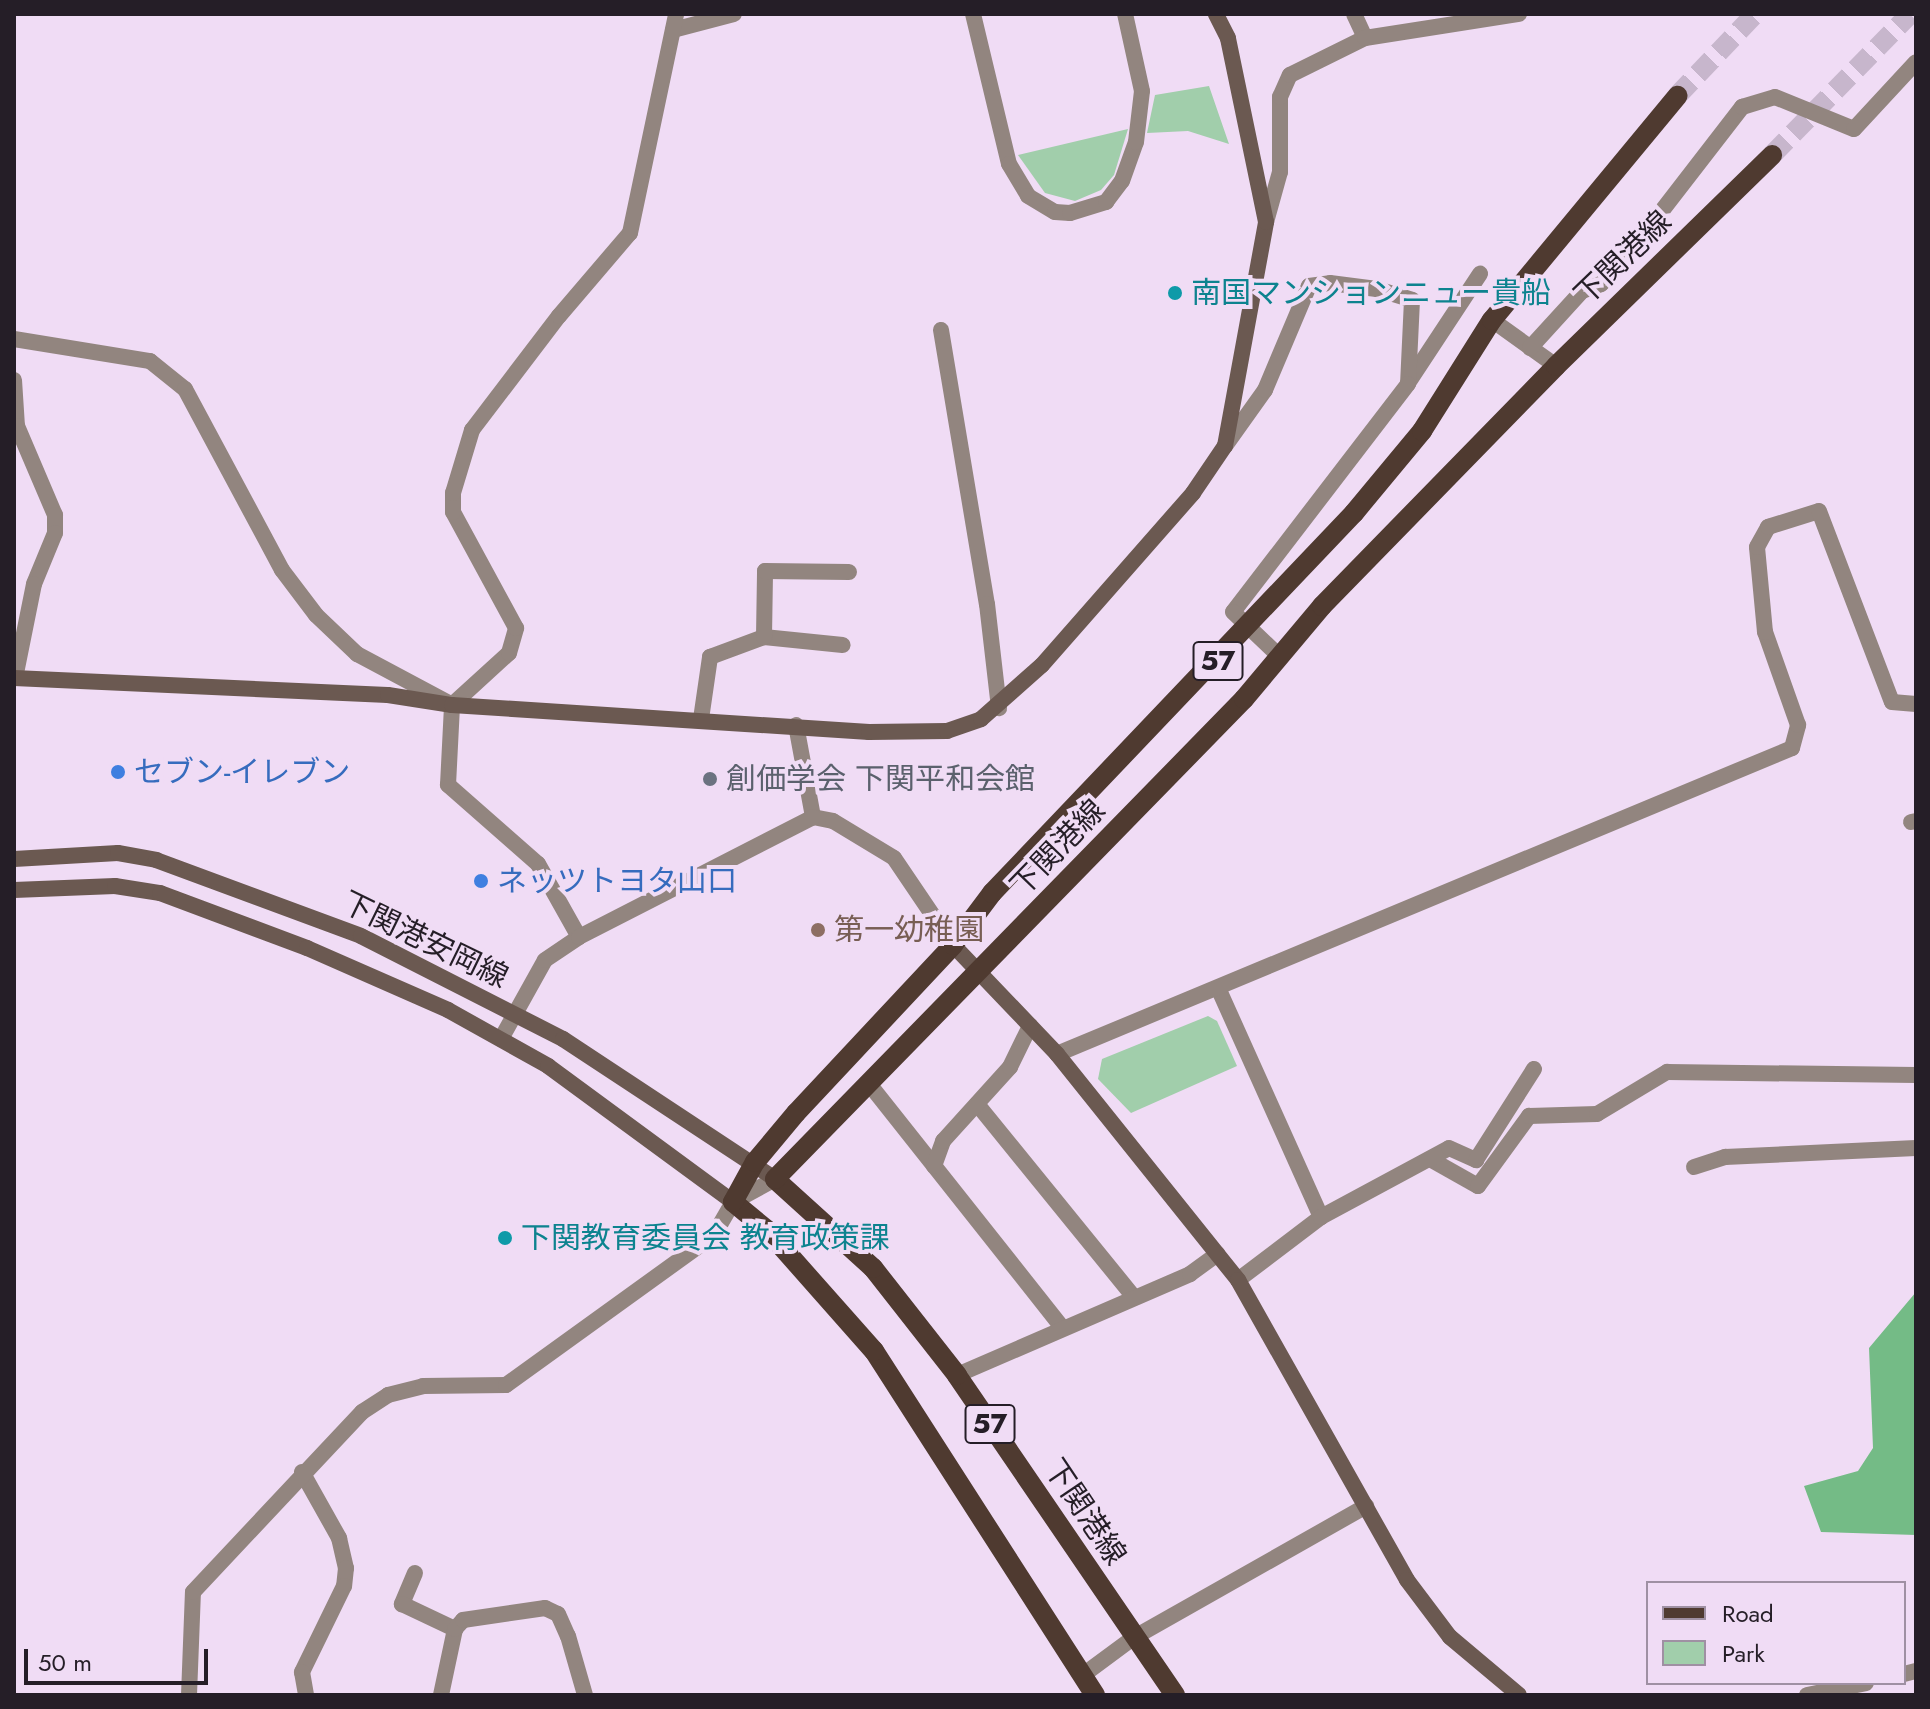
<!DOCTYPE html>
<meta charset="utf-8">
<style>
body{margin:0}
#map{position:relative;width:1930px;height:1709px;overflow:hidden;background:#f0dcf5;font-family:Jost,"Noto Sans JP",sans-serif}
div>[style]{position:absolute}
.green>*{inset:0;background:#a1ceab}
.forest>*{inset:0;background:#74bb86}
.primary-tunnel>*{height:20px;margin-top:-10px;transform-origin:0;background:repeating-linear-gradient(90deg,#c7b6cc 0 20px,transparent 0 30px)}
.street>*{height:16px;margin:-8px;padding:0 8px;transform-origin:8px;border-radius:8px;background:#92857f}
.secondary>*{height:16px;margin:-8px;padding:0 8px;transform-origin:8px;border-radius:8px;background:#6b5951}
.primary>*{height:20px;margin:-10px;padding:0 10px;transform-origin:10px;border-radius:10px;background:#4f3a30}
.dots>*{width:22px;height:22px;translate:-50% -50%;box-sizing:border-box;border:4px solid #f0dcf5;border-radius:50%}
span{translate:-50% -50%;white-space:nowrap;text-align:center;line-height:1.15;-webkit-text-stroke:8px #f0dcf5;paint-order:stroke}
.shield-label span{padding:2px 6px;background:#f0dcf5;border:2px solid;border-radius:6px;-webkit-text-stroke-width:0}
.shield-label{font-size:28px;color:#251e27;font-weight:700}
.street-label{font-size:30px;color:#251e27}
.culture-label{font-size:30px;color:#0d838f}
.left{translate:0 -50%;text-align:left}
.shop-label{font-size:30px;color:#366cbe}
.worship-label{font-size:30px;color:#5b616d}
.education-label{font-size:30px;color:#785e54}
.frame{position:absolute;inset:0;border:16px solid #251e27;pointer-events:none}
.legend{position:absolute;left:1646px;top:1581px;width:260px;height:104px;box-sizing:border-box;background:#f0dcf5;border:2px solid #9f90a3;margin:0;padding:10px 14px;list-style:none;font-size:24px;color:#251e27}
.legend li{display:flex;align-items:center;gap:16px;height:40px}
.legend b{width:40px;border:2px solid #9f90a3}
.scale{position:absolute;left:24px;top:1649px;width:184px;height:36px;box-sizing:border-box;border:4px solid #251e27;border-top:0;padding-left:10px;font-size:24px;line-height:28px;white-space:nowrap;color:#251e27;-webkit-text-stroke:6px #f0dcf5;paint-order:stroke}
</style>
<div id="map">
<div class="green">
<i style="clip-path:polygon(1209px 86px,1229px 144px,1188px 131px,1147px 133px,1155px 95px)"></i>
<i style="clip-path:polygon(1128px 129px,1114px 175px,1101px 190px,1075px 201px,1045px 193px,1018px 155px)"></i>
<i style="clip-path:polygon(1208px 1016px,1217px 1021px,1237px 1066px,1131px 1113px,1098px 1079px,1102px 1059px)"></i>
</div>
<div class="forest">
<i style="clip-path:polygon(1916px 1292px,1916px 1535px,1821px 1532px,1804px 1486px,1858px 1471px,1873px 1448px,1869px 1348px)"></i>
</div>
<div class="primary-tunnel">
<i style="left:1677px;top:96px;width:113px;rotate:-46.4deg"></i>
<i style="left:1772px;top:155px;width:197px;rotate:-45.6deg"></i>
</div>
<div class="street">
<i style="left:973px;top:14px;width:154px;rotate:76.5deg"></i>
<i style="left:1009px;top:164px;width:37px;rotate:59deg"></i>
<i style="left:1028px;top:196px;width:31px;rotate:31deg"></i>
<i style="left:1055px;top:212px;width:15px;rotate:4deg"></i>
<i style="left:1070px;top:213px;width:38px;rotate:-17deg"></i>
<i style="left:1106px;top:202px;width:26px;rotate:-53deg"></i>
<i style="left:1122px;top:181px;width:41px;rotate:-70.3deg"></i>
<i style="left:1136px;top:142px;width:51px;rotate:-83.3deg"></i>
<i style="left:1142px;top:91px;width:79px;rotate:-102.4deg"></i>
<i style="left:1354px;top:14px;width:26px;rotate:65deg"></i>
<i style="left:673px;top:30px;width:63px;rotate:-14.7deg"></i>
<i style="left:1266px;top:222px;width:52px;rotate:-74.4deg"></i>
<i style="left:1280px;top:172px;width:75px;rotate:-90deg"></i>
<i style="left:1280px;top:97px;width:24px;rotate:-66deg"></i>
<i style="left:1290px;top:75px;width:84px;rotate:-26.3deg"></i>
<i style="left:1365px;top:38px;width:156px;rotate:-8.9deg"></i>
<i style="left:1492px;top:320px;width:79px;rotate:35.7deg"></i>
<i style="left:941px;top:330px;width:278px;rotate:80.5deg"></i>
<i style="left:987px;top:604px;width:105px;rotate:83.4deg"></i>
<i style="left:14px;top:339px;width:138px;rotate:9.2deg"></i>
<i style="left:150px;top:361px;width:45px;rotate:38.7deg"></i>
<i style="left:185px;top:389px;width:205px;rotate:61.8deg"></i>
<i style="left:282px;top:570px;width:56px;rotate:52.9deg"></i>
<i style="left:316px;top:615px;width:57px;rotate:43.6deg"></i>
<i style="left:357px;top:654px;width:102px;rotate:28.1deg"></i>
<i style="left:1530px;top:348px;width:77px;rotate:-47.6deg"></i>
<i style="left:1582px;top:291px;width:20px;rotate:-20deg"></i>
<i style="left:1601px;top:284px;width:27px;rotate:-45deg"></i>
<i style="left:1620px;top:265px;width:200px;rotate:-52.3deg"></i>
<i style="left:1742px;top:107px;width:34px;rotate:-17deg"></i>
<i style="left:1775px;top:97px;width:85px;rotate:22.1deg"></i>
<i style="left:1854px;top:129px;width:91px;rotate:-47.2deg"></i>
<i style="left:14px;top:380px;width:46px;rotate:86.3deg"></i>
<i style="left:17px;top:426px;width:97px;rotate:66.9deg"></i>
<i style="left:55px;top:515px;width:18px;rotate:90deg"></i>
<i style="left:55px;top:533px;width:55px;rotate:112.4deg"></i>
<i style="left:34px;top:584px;width:96px;rotate:101.4deg"></i>
<i style="left:1408px;top:383px;width:131px;rotate:-56.6deg"></i>
<i style="left:1225px;top:446px;width:69px;rotate:-54.5deg"></i>
<i style="left:1265px;top:390px;width:113px;rotate:-67.1deg"></i>
<i style="left:1309px;top:286px;width:21px;rotate:-8deg"></i>
<i style="left:1330px;top:283px;width:47px;rotate:7.3deg"></i>
<i style="left:1377px;top:289px;width:37px;rotate:17deg"></i>
<i style="left:1412px;top:300px;width:84px;rotate:92.7deg"></i>
<i style="left:1408px;top:384px;width:287px;rotate:127.5deg"></i>
<i style="left:1233px;top:612px;width:62px;rotate:43.7deg"></i>
<i style="left:764px;top:637px;width:79px;rotate:5.8deg"></i>
<i style="left:701px;top:719px;width:63px;rotate:-81.7deg"></i>
<i style="left:710px;top:657px;width:58px;rotate:-20.3deg"></i>
<i style="left:764px;top:637px;width:66px;rotate:-89.1deg"></i>
<i style="left:765px;top:571px;width:84px;rotate:0.7deg"></i>
<i style="left:796px;top:725px;width:94px;rotate:79.5deg"></i>
<i style="left:813px;top:817px;width:20px;rotate:11deg"></i>
<i style="left:833px;top:821px;width:71px;rotate:31.2deg"></i>
<i style="left:894px;top:858px;width:105px;rotate:55.9deg"></i>
<i style="left:1911px;top:822px;width:5px;rotate:-11deg"></i>
<i style="left:579px;top:937px;width:84px;rotate:-119.3deg"></i>
<i style="left:538px;top:864px;width:120px;rotate:-138.7deg"></i>
<i style="left:448px;top:785px;width:80px;rotate:-87.1deg"></i>
<i style="left:452px;top:705px;width:77px;rotate:-42.4deg"></i>
<i style="left:509px;top:653px;width:26px;rotate:-74deg"></i>
<i style="left:516px;top:628px;width:132px;rotate:-118.5deg"></i>
<i style="left:453px;top:512px;width:19px;rotate:-90deg"></i>
<i style="left:453px;top:493px;width:66px;rotate:-73.2deg"></i>
<i style="left:472px;top:430px;width:143px;rotate:-52.7deg"></i>
<i style="left:559px;top:316px;width:109px;rotate:-49.5deg"></i>
<i style="left:630px;top:233px;width:224px;rotate:-78.1deg"></i>
<i style="left:1219px;top:990px;width:249px;rotate:65.8deg"></i>
<i style="left:501px;top:1039px;width:90px;rotate:-60.9deg"></i>
<i style="left:545px;top:960px;width:41px;rotate:-34.1deg"></i>
<i style="left:579px;top:937px;width:263px;rotate:-27.1deg"></i>
<i style="left:1057px;top:1054px;width:796px;rotate:-22.6deg"></i>
<i style="left:1792px;top:748px;width:24px;rotate:-75deg"></i>
<i style="left:1798px;top:725px;width:99px;rotate:-109.5deg"></i>
<i style="left:1765px;top:632px;width:85px;rotate:-95.4deg"></i>
<i style="left:1757px;top:547px;width:23px;rotate:-61deg"></i>
<i style="left:1768px;top:527px;width:53px;rotate:-17.4deg"></i>
<i style="left:1819px;top:511px;width:204px;rotate:69.1deg"></i>
<i style="left:1892px;top:702px;width:24px;rotate:5deg"></i>
<i style="left:870px;top:1085px;width:309px;rotate:51.6deg"></i>
<i style="left:977px;top:1104px;width:249px;rotate:50.9deg"></i>
<i style="left:1430px;top:1159px;width:55px;rotate:29.4deg"></i>
<i style="left:1478px;top:1186px;width:87px;rotate:-53.9deg"></i>
<i style="left:1529px;top:1116px;width:68px;rotate:-1.7deg"></i>
<i style="left:1597px;top:1114px;width:82px;rotate:-31deg"></i>
<i style="left:1667px;top:1072px;width:249px;rotate:0.7deg"></i>
<i style="left:934px;top:1166px;width:27px;rotate:-70deg"></i>
<i style="left:943px;top:1141px;width:100px;rotate:-47.8deg"></i>
<i style="left:1010px;top:1067px;width:46px;rotate:-64deg"></i>
<i style="left:1694px;top:1167px;width:33px;rotate:-18deg"></i>
<i style="left:1725px;top:1157px;width:191px;rotate:-2.7deg"></i>
<i style="left:1238px;top:1280px;width:104px;rotate:-37.2deg"></i>
<i style="left:1321px;top:1217px;width:145px;rotate:-28.3deg"></i>
<i style="left:1449px;top:1148px;width:30px;rotate:24deg"></i>
<i style="left:1476px;top:1160px;width:108px;rotate:-57.5deg"></i>
<i style="left:957px;top:1375px;width:254px;rotate:-23.4deg"></i>
<i style="left:1190px;top:1274px;width:34px;rotate:-36deg"></i>
<i style="left:302px;top:1472px;width:76px;rotate:60.7deg"></i>
<i style="left:339px;top:1538px;width:31px;rotate:77deg"></i>
<i style="left:346px;top:1568px;width:18px;rotate:96deg"></i>
<i style="left:344px;top:1586px;width:96px;rotate:116deg"></i>
<i style="left:302px;top:1672px;width:23px;rotate:80deg"></i>
<i style="left:415px;top:1573px;width:34px;rotate:113deg"></i>
<i style="left:402px;top:1604px;width:59px;rotate:25.3deg"></i>
<i style="left:1904px;top:1674px;width:12px;rotate:-14deg"></i>
<i style="left:1083px;top:1675px;width:62px;rotate:-36.5deg"></i>
<i style="left:1133px;top:1638px;width:268px;rotate:-29.5deg"></i>
<i style="left:189px;top:1695px;width:103px;rotate:-87.8deg"></i>
<i style="left:193px;top:1592px;width:247px;rotate:-46.8deg"></i>
<i style="left:362px;top:1412px;width:31px;rotate:-33deg"></i>
<i style="left:388px;top:1395px;width:36px;rotate:-14deg"></i>
<i style="left:423px;top:1386px;width:83px;rotate:-0.7deg"></i>
<i style="left:506px;top:1385px;width:256px;rotate:-35.8deg"></i>
<i style="left:714px;top:1235px;width:38px;rotate:-60deg"></i>
<i style="left:733px;top:1202px;width:48px;rotate:-28.7deg"></i>
<i style="left:441px;top:1695px;width:67px;rotate:-78deg"></i>
<i style="left:455px;top:1629px;width:12px;rotate:-48deg"></i>
<i style="left:463px;top:1620px;width:83px;rotate:-8.3deg"></i>
<i style="left:545px;top:1608px;width:14px;rotate:25deg"></i>
<i style="left:558px;top:1614px;width:24px;rotate:66deg"></i>
<i style="left:568px;top:1636px;width:61px;rotate:73.9deg"></i>
<i style="left:1807px;top:1695px;width:60px;rotate:-11.5deg"></i>
</div>
<div class="secondary">
<i style="left:14px;top:678px;width:374px;rotate:2.6deg"></i>
<i style="left:388px;top:695px;width:65px;rotate:8.9deg"></i>
<i style="left:452px;top:705px;width:418px;rotate:3.7deg"></i>
<i style="left:869px;top:732px;width:78px;rotate:-0.7deg"></i>
<i style="left:947px;top:731px;width:36px;rotate:-19deg"></i>
<i style="left:981px;top:719px;width:81px;rotate:-41.5deg"></i>
<i style="left:1042px;top:665px;width:229px;rotate:-48.7deg"></i>
<i style="left:1193px;top:493px;width:57px;rotate:-55.8deg"></i>
<i style="left:1225px;top:446px;width:228px;rotate:-79.6deg"></i>
<i style="left:1266px;top:222px;width:188px;rotate:-101.7deg"></i>
<i style="left:1228px;top:38px;width:27px;rotate:-117deg"></i>
<i style="left:14px;top:859px;width:104px;rotate:-3.3deg"></i>
<i style="left:118px;top:853px;width:39px;rotate:10deg"></i>
<i style="left:156px;top:860px;width:219px;rotate:20.3deg"></i>
<i style="left:361px;top:936px;width:227px;rotate:27deg"></i>
<i style="left:563px;top:1039px;width:254px;rotate:33.4deg"></i>
<i style="left:14px;top:890px;width:101px;rotate:-2.3deg"></i>
<i style="left:115px;top:886px;width:46px;rotate:8.8deg"></i>
<i style="left:160px;top:893px;width:157px;rotate:20.5deg"></i>
<i style="left:307px;top:948px;width:154px;rotate:23.7deg"></i>
<i style="left:448px;top:1010px;width:115px;rotate:29.2deg"></i>
<i style="left:548px;top:1066px;width:230px;rotate:36.3deg"></i>
<i style="left:953px;top:945px;width:151px;rotate:46.3deg"></i>
<i style="left:1057px;top:1054px;width:290px;rotate:51.3deg"></i>
<i style="left:1238px;top:1280px;width:344px;rotate:60.6deg"></i>
<i style="left:1407px;top:1580px;width:71px;rotate:53deg"></i>
<i style="left:1450px;top:1637px;width:90px;rotate:40deg"></i>
</div>
<div class="primary">
<i style="left:1095px;top:1695px;width:409px;rotate:-122.7deg"></i>
<i style="left:874px;top:1351px;width:162px;rotate:-131.5deg"></i>
<i style="left:767px;top:1230px;width:44px;rotate:-140.5deg"></i>
<i style="left:733px;top:1202px;width:46px;rotate:-61.2deg"></i>
<i style="left:755px;top:1162px;width:64px;rotate:-50.1deg"></i>
<i style="left:796px;top:1113px;width:230px;rotate:-46.9deg"></i>
<i style="left:953px;top:945px;width:65px;rotate:-53.1deg"></i>
<i style="left:992px;top:893px;width:525px;rotate:-46.39deg"></i>
<i style="left:1354px;top:513px;width:107px;rotate:-50.3deg"></i>
<i style="left:1422px;top:431px;width:131px;rotate:-57.8deg"></i>
<i style="left:1492px;top:320px;width:291px;rotate:-50.4deg"></i>
<i style="left:1175px;top:1695px;width:387px;rotate:-124.3deg"></i>
<i style="left:957px;top:1375px;width:136px;rotate:-128.1deg"></i>
<i style="left:873px;top:1268px;width:132px;rotate:-137.8deg"></i>
<i style="left:775px;top:1179px;width:671px;rotate:-45.66deg"></i>
<i style="left:1244px;top:699px;width:121px;rotate:-50deg"></i>
<i style="left:1322px;top:606px;width:335px;rotate:-45.7deg"></i>
<i style="left:1556px;top:366px;width:302px;rotate:-44.3deg"></i>
</div>
<div class="dots">
<i style="left:1175px;top:293px;background:#0f9aa8"></i>
<i style="left:118px;top:772px;background:#3f7fe0"></i>
<i style="left:710px;top:779px;background:#6b7280"></i>
<i style="left:481px;top:881px;background:#3f7fe0"></i>
<i style="left:818px;top:930px;background:#8d6e63"></i>
<i style="left:505px;top:1238px;background:#0f9aa8"></i>
</div>
<div class="shield-label">
<span style="left:1218px;top:661px">57</span>
<span style="left:990px;top:1424px">57</span>
</div>
<div class="street-label">
<span style="left:1623px;top:258px;rotate:-44deg">下関港線</span>
<span style="left:1058px;top:848px;rotate:-46deg">下関港線</span>
<span style="left:425px;top:940px;rotate:26deg">下関港安岡線</span>
<span style="left:1085px;top:1512px;rotate:56deg">下関港線</span>
</div>
<div class="culture-label">
<span class="left" style="left:1191px;top:293px">南国マンションニュー貴船</span>
<span class="left" style="left:521px;top:1238px">下関教育委員会 教育政策課</span>
</div>
<div class="shop-label">
<span class="left" style="left:134px;top:772px">セブン-イレブン</span>
<span class="left" style="left:497px;top:881px">ネッツトヨタ山口</span>
</div>
<div class="worship-label">
<span class="left" style="left:726px;top:779px">創価学会 下関平和会館</span>
</div>
<div class="education-label">
<span class="left" style="left:834px;top:930px">第一幼稚園</span>
</div>
<div class="frame"></div>
<ul class="legend">
<li><b style="height:10px;background:#4f3a30"></b>Road</li>
<li><b style="height:22px;background:#a1ceab"></b>Park</li>
</ul>
<div class="scale">50 m</div>
</div>
